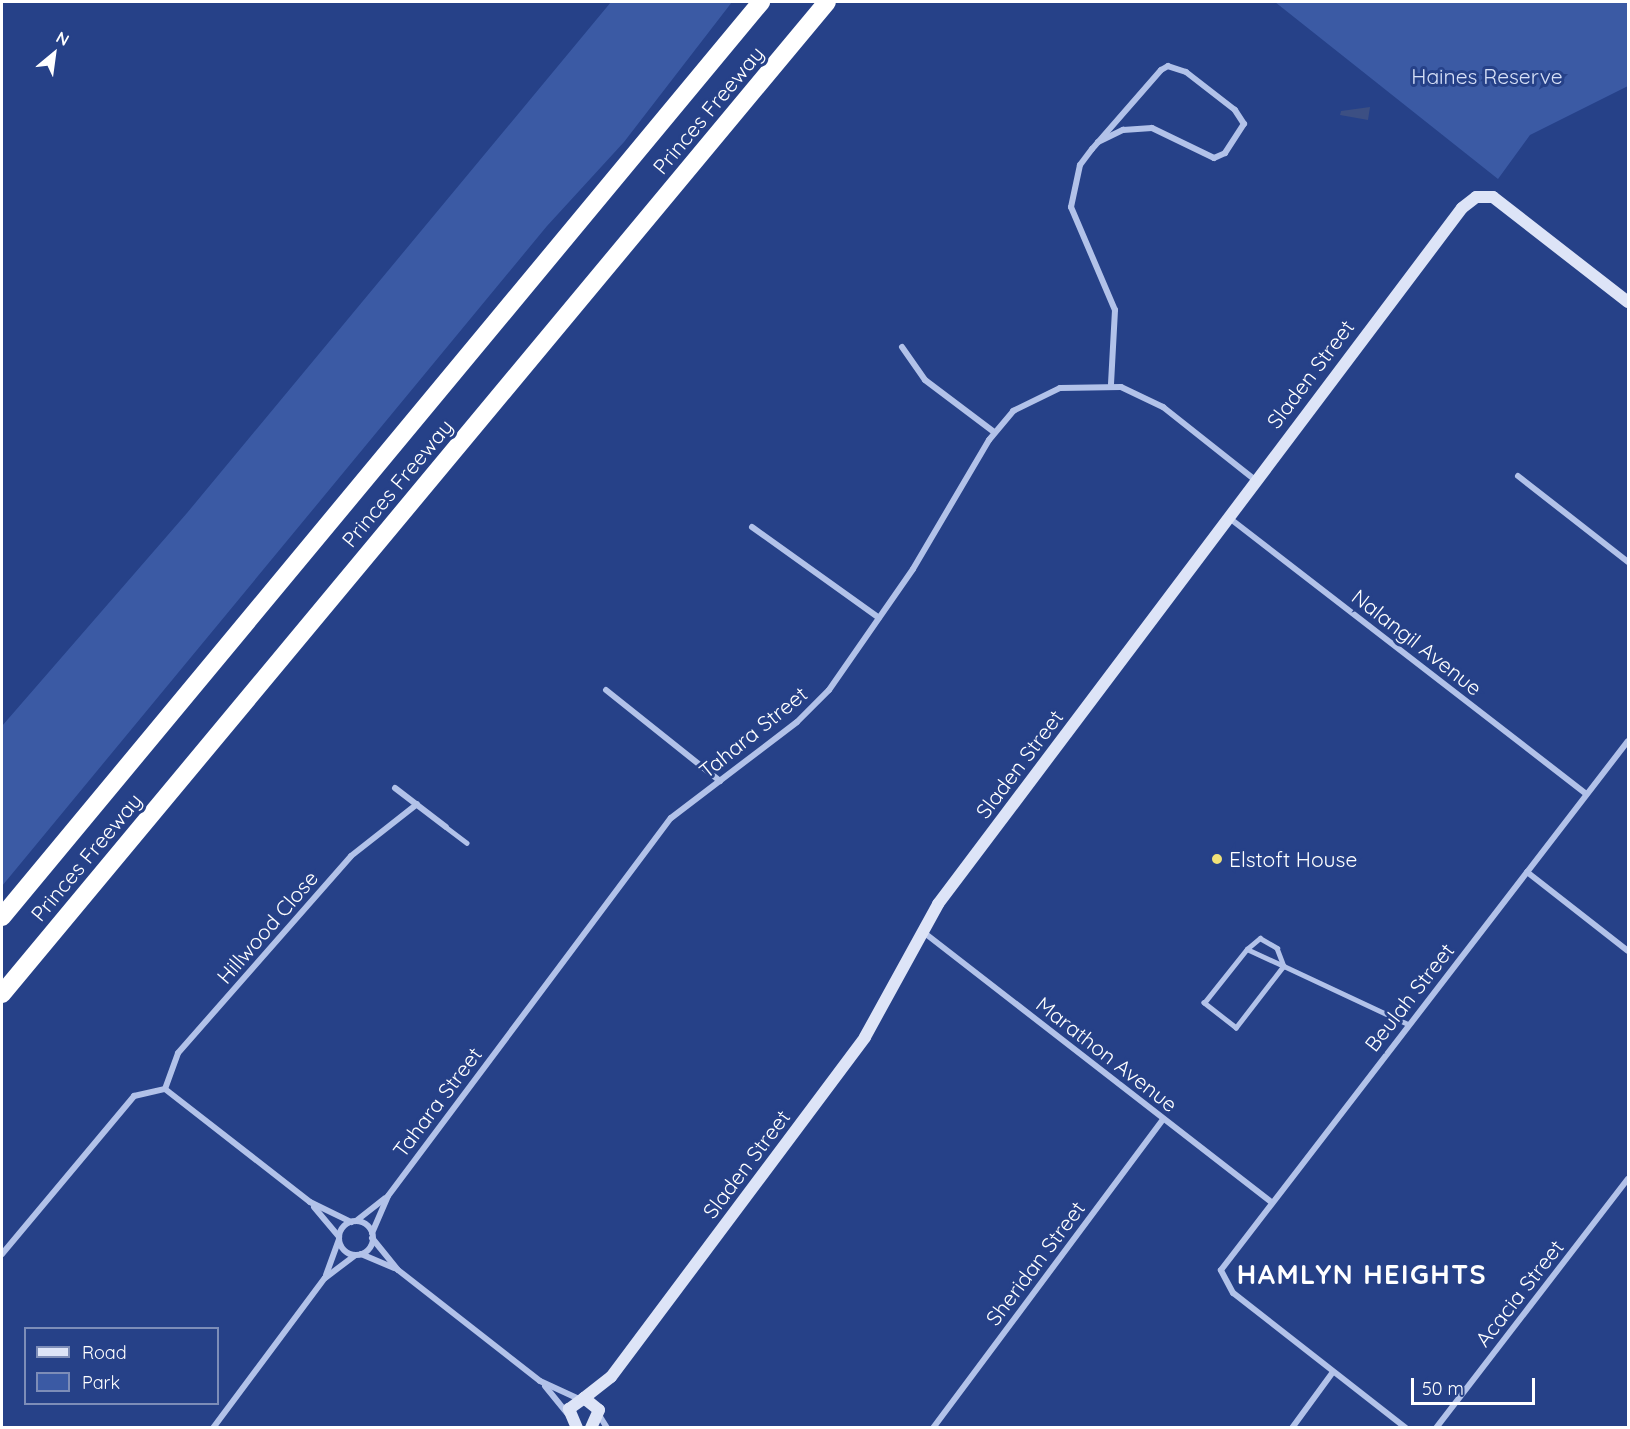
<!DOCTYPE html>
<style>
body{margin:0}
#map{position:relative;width:1630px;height:1429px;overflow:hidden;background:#264188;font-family:Quicksand,sans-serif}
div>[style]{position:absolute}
.green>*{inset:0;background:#3b5aa4}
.water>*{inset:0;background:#3c4f83}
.lane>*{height:4.5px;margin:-2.25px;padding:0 2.25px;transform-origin:2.25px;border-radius:2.25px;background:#b2c2e9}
.street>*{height:6px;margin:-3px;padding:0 3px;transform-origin:3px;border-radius:3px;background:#b2c2e9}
.street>.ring{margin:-3px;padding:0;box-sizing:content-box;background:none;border:6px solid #b2c2e9;border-radius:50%}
.secondary>*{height:12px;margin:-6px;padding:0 6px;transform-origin:6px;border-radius:6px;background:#dde4f7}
.highway>*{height:18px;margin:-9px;padding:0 9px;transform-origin:9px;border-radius:9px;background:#fff}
.dots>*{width:16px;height:16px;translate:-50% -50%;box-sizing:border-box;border:3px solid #264188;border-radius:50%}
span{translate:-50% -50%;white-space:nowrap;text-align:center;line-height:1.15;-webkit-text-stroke:6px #264188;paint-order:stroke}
.park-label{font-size:21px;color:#d6e0f7}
.street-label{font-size:21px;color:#fff}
.poi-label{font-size:21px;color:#fff}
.left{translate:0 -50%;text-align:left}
.district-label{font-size:27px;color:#fff;font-weight:700;letter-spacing:1.5px}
.frame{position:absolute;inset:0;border:3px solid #fff;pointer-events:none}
.legend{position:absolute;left:24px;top:1327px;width:195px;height:78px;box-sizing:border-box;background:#264188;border:2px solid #7d8db8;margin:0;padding:8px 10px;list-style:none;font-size:18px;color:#fff}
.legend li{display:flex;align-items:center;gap:12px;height:30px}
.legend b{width:30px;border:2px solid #7d8db8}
.north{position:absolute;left:24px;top:24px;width:60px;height:60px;-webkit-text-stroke:4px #264188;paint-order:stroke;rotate:29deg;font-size:16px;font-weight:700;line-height:24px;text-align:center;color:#fff}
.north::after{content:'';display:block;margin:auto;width:21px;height:27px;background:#fff;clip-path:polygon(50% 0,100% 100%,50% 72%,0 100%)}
.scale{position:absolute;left:1411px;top:1378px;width:124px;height:27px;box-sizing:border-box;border:3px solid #fff;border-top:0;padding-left:8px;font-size:18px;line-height:21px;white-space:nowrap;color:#fff;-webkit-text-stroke:4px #264188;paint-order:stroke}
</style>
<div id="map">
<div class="green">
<i style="clip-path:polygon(611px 2px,732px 2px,624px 142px,547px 226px,2px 886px,2px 726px,187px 513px)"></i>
<i style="clip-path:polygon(1275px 2px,1628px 2px,1628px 86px,1530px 135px,1498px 179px)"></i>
</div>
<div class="water">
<i style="clip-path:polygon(1370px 107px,1368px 120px,1340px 115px,1341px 111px)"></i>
</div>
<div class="lane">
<i style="left:446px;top:827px;width:26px;rotate:37deg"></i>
<i style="left:1247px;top:949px;width:17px;rotate:-40deg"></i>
<i style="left:1260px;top:938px;width:20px;rotate:30deg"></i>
<i style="left:1277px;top:948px;width:19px;rotate:69deg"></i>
<i style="left:1284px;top:966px;width:78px;rotate:127.7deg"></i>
<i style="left:1236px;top:1028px;width:41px;rotate:-142deg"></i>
<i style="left:1204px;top:1003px;width:69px;rotate:-51.5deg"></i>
<i style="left:1247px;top:949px;width:41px;rotate:24.7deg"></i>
<i style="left:1284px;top:966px;width:137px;rotate:25.1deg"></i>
</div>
<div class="street">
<i style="left:1098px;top:142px;width:28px;rotate:-26deg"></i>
<i style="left:1123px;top:130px;width:29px;rotate:-4deg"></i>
<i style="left:1152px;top:128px;width:69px;rotate:25.8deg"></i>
<i style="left:1214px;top:158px;width:12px;rotate:-24deg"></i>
<i style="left:1225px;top:153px;width:35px;rotate:-57deg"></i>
<i style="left:1244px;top:124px;width:17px;rotate:-123deg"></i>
<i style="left:1235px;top:110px;width:62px;rotate:-142.2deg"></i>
<i style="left:1186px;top:72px;width:19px;rotate:-162deg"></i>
<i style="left:1168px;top:66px;width:8px;rotate:150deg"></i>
<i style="left:1161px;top:70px;width:105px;rotate:131.1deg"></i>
<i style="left:1092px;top:149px;width:20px;rotate:127deg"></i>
<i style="left:1080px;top:165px;width:43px;rotate:102.1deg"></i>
<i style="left:1071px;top:207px;width:112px;rotate:66.9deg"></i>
<i style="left:1115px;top:310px;width:74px;rotate:93.1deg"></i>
<i style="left:902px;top:347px;width:40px;rotate:55.1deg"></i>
<i style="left:925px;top:380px;width:86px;rotate:37deg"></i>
<i style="left:1518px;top:476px;width:140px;rotate:38deg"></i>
<i style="left:1228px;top:517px;width:453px;rotate:37.7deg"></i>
<i style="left:752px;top:527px;width:156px;rotate:35.6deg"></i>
<i style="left:606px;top:690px;width:146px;rotate:38.6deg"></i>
<i style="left:395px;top:788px;width:64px;rotate:37.4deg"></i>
<i style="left:1527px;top:872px;width:128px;rotate:38deg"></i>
<i style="left:922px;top:931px;width:443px;rotate:37.8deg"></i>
<i style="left:165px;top:1089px;width:38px;rotate:-70deg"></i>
<i style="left:178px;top:1053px;width:262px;rotate:-48.7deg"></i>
<i style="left:351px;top:856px;width:84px;rotate:-38.2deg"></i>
<i style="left:165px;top:1089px;width:184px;rotate:37.9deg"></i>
<i style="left:310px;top:1202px;width:46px;rotate:26deg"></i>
<i style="left:314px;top:1207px;width:39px;rotate:50deg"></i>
<i style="left:356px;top:1221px;width:37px;rotate:-38deg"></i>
<i class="ring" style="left:339px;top:1221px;width:28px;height:28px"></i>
<i style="left:372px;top:1233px;width:40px;rotate:-66.6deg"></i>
<i style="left:388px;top:1196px;width:472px;rotate:-53.2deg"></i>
<i style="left:671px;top:818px;width:158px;rotate:-37.3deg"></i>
<i style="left:797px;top:722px;width:45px;rotate:-45deg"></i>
<i style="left:829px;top:690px;width:147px;rotate:-55.2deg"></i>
<i style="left:913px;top:569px;width:150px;rotate:-59.5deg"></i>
<i style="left:989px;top:440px;width:38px;rotate:-50deg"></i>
<i style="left:1013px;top:411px;width:52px;rotate:-26.1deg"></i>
<i style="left:1060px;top:388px;width:61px;rotate:-0.9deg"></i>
<i style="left:1121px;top:387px;width:47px;rotate:25.5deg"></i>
<i style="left:1163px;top:407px;width:117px;rotate:38.4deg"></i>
<i style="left:372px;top:1238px;width:41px;rotate:50.9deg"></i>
<i style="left:398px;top:1270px;width:180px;rotate:38deg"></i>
<i style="left:540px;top:1381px;width:43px;rotate:24.8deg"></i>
<i style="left:2px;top:1254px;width:206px;rotate:-50.1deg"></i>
<i style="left:134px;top:1096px;width:32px;rotate:-13deg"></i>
<i style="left:361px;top:1254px;width:36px;rotate:23deg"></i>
<i style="left:326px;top:1275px;width:38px;rotate:-70deg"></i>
<i style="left:545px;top:1386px;width:35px;rotate:51deg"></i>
<i style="left:599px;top:1415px;width:15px;rotate:58deg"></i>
<i style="left:213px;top:1428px;width:187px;rotate:-53.3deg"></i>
<i style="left:325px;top:1278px;width:38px;rotate:-37deg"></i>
<i style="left:933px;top:1428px;width:385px;rotate:-53.3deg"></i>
<i style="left:1292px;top:1428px;width:69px;rotate:-53.8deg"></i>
<i style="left:1406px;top:1428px;width:219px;rotate:-142deg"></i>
<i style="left:1233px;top:1293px;width:26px;rotate:-118deg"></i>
<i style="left:1221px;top:1270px;width:667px;rotate:-52.43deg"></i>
<i style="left:1436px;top:1428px;width:314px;rotate:-52.4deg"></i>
</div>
<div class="secondary">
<i style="left:584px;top:1398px;width:34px;rotate:-38deg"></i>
<i style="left:611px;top:1377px;width:424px;rotate:-53.2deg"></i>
<i style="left:865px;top:1037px;width:152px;rotate:-61.2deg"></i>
<i style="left:938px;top:904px;width:871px;rotate:-53.02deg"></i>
<i style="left:1462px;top:208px;width:18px;rotate:-38deg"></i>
<i style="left:1476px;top:197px;width:17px"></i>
<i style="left:1493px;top:197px;width:171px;rotate:37.9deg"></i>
<i style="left:577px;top:1428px;width:21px;rotate:-113deg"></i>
<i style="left:569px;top:1409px;width:19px;rotate:-36deg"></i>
<i style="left:584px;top:1398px;width:19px;rotate:39deg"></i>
<i style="left:599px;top:1410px;width:20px;rotate:114deg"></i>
</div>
<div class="highway">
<i style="left:2px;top:917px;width:1189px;rotate:-50.32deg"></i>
<i style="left:2px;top:994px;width:1290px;rotate:-50.25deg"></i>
</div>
<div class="dots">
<i style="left:1217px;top:859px;background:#f1e278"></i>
</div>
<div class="park-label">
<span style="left:1487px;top:76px">Haines Reserve</span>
</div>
<div class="street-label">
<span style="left:708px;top:110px;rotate:-50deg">Princes Freeway</span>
<span style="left:1310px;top:374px;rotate:-53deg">Sladen Street</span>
<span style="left:397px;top:483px;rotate:-50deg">Princes Freeway</span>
<span style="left:1417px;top:642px;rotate:38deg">Nalangil Avenue</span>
<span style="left:753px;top:732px;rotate:-39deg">Tahara Street</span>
<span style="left:1019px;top:764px;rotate:-53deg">Sladen Street</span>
<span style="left:86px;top:857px;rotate:-50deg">Princes Freeway</span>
<span style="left:267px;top:927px;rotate:-49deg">Hillwood Close</span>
<span style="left:1409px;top:997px;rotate:-52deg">Beulah Street</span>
<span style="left:1107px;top:1054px;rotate:38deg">Marathon Avenue</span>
<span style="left:437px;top:1102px;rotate:-53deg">Tahara Street</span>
<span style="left:746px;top:1164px;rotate:-53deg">Sladen Street</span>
<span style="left:1035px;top:1263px;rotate:-53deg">Sheridan Street</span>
<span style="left:1519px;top:1293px;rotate:-52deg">Acacia Street</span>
</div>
<div class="poi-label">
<span class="left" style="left:1229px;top:859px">Elstoft House</span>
</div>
<div class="district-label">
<span style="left:1362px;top:1275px">HAMLYN HEIGHTS</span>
</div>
<div class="frame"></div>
<ul class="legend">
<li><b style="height:8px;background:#dde4f7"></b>Road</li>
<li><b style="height:16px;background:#3b5aa4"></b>Park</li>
</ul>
<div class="north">N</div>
<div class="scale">50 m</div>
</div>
